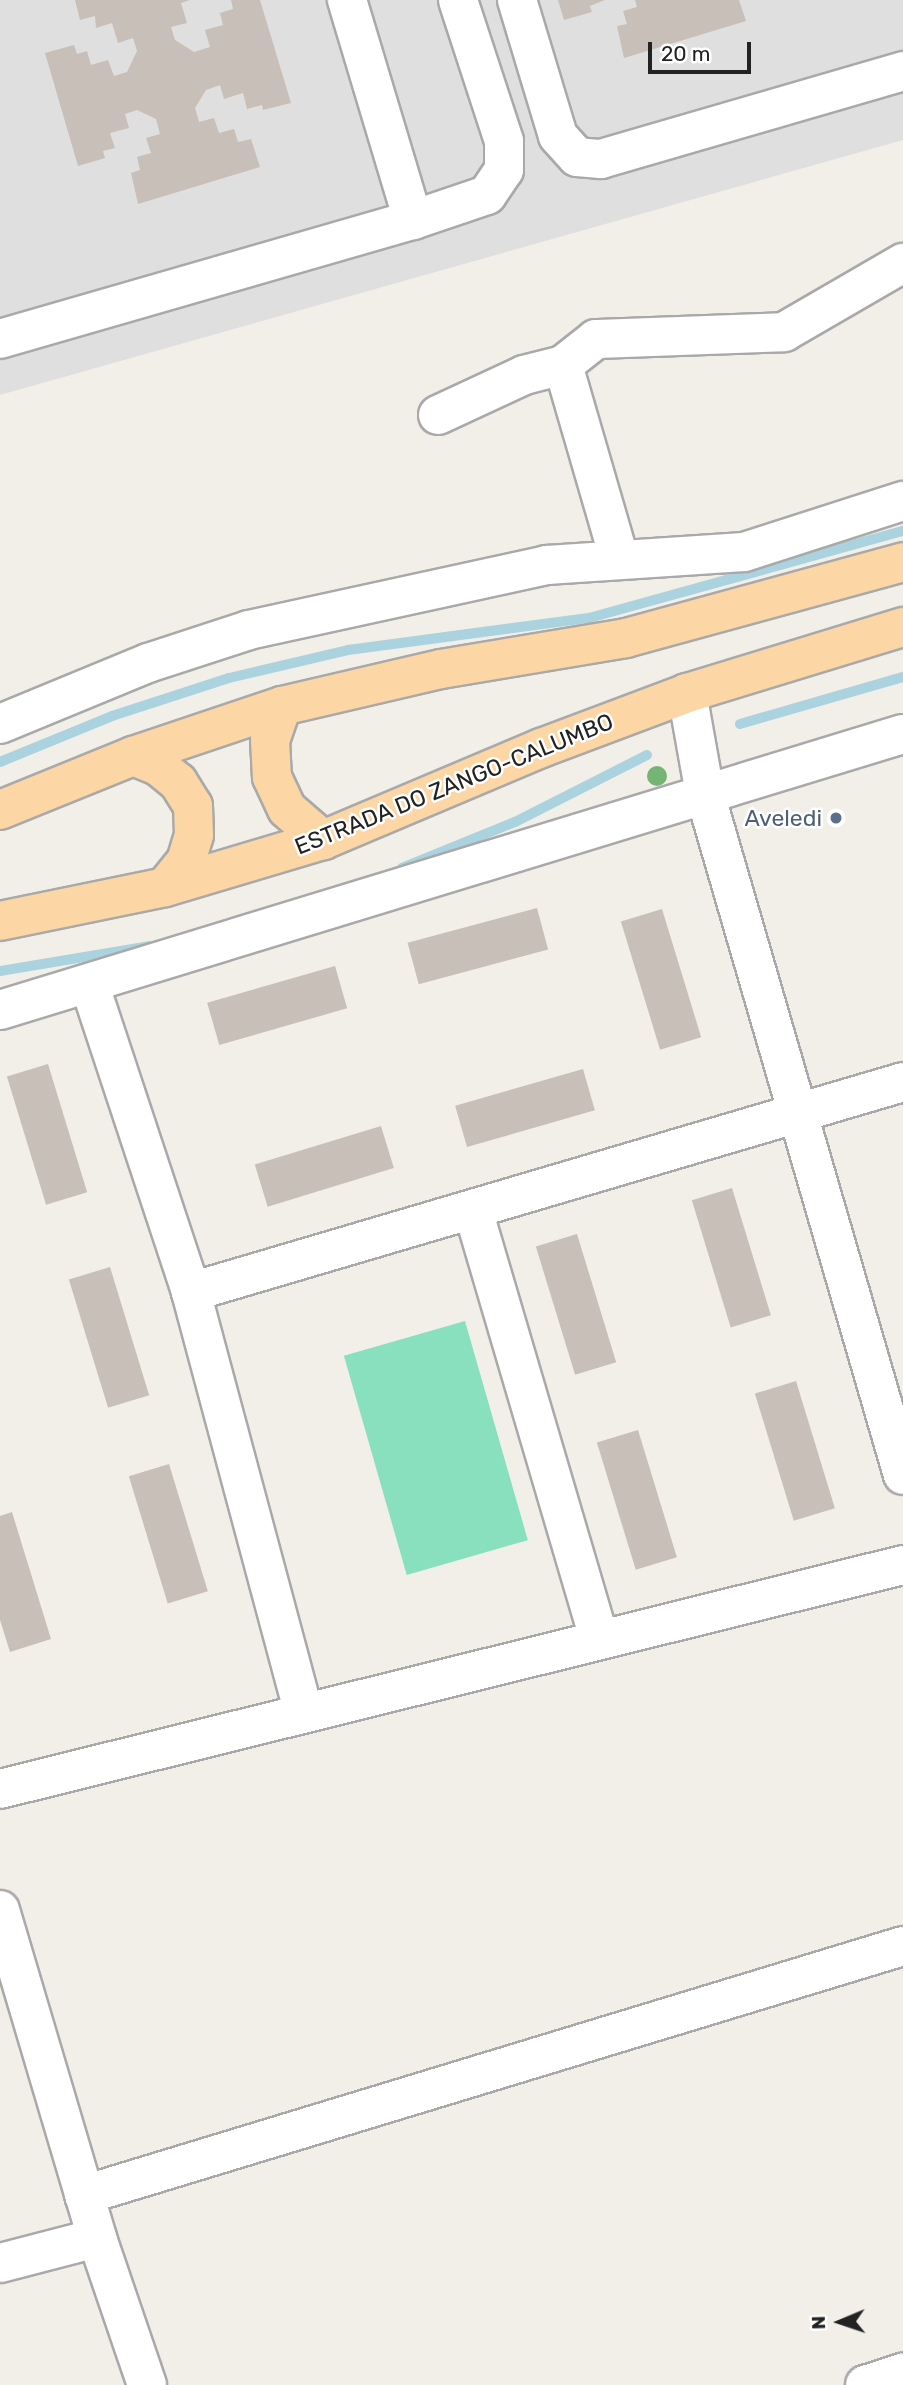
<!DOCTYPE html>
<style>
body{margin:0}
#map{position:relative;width:903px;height:2385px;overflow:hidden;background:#f2efe9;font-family:Rubik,sans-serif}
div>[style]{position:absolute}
.residential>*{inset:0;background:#e0dfdf}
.pitch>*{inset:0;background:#88e0be;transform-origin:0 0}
.stream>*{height:10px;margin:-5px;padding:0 5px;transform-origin:5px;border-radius:5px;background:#aad3df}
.building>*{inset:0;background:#c7bfb8;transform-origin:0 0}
.roads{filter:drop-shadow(2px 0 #a9a9a9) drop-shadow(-2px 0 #a9a9a9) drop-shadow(0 2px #a9a9a9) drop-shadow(0 -2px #a9a9a9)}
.minor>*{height:38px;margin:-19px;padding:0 19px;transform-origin:19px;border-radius:19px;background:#fff}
.major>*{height:38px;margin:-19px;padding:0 19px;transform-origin:19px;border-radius:19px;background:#fcd6a4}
.trees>*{width:20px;height:20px;margin:-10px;border-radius:50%;background:#74b475}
.dots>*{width:19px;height:19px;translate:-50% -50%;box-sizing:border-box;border:4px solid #fff;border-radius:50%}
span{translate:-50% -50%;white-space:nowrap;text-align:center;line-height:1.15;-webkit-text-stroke:5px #fff;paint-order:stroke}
.street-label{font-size:23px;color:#222}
.service-label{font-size:23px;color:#4e5e75}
.right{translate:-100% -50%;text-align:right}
.north{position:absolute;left:805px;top:2287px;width:70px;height:70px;-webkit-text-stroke:5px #fff;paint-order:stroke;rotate:268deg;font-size:19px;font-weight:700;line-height:28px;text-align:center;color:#222}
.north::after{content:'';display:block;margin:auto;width:24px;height:32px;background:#222;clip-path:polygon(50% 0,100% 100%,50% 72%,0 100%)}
.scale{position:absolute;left:648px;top:42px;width:103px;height:32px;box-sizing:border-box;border:4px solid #222;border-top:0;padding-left:9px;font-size:21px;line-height:24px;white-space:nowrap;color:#222;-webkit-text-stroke:5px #fff;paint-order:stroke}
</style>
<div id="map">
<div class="residential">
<i style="clip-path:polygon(0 0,903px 0,903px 140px,0 395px)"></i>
</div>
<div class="pitch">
<i style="left:465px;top:1321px;width:228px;height:126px;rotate:74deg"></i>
</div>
<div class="stream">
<i style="left:740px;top:724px;width:170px;rotate:-16.1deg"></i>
<i style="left:0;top:762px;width:121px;rotate:-22.3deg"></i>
<i style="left:112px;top:716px;width:123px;rotate:-18deg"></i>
<i style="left:229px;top:678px;width:122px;rotate:-13.2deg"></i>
<i style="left:348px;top:650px;width:243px;rotate:-7.6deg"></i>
<i style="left:589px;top:618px;width:326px;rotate:-15.5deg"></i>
<i style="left:402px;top:868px;width:122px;rotate:-22.2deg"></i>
<i style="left:515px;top:822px;width:148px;rotate:-26.9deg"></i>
<i style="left:0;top:971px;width:151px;rotate:-9.5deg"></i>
</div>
<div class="building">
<i style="clip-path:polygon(75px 0,190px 0,181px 3px,187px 23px,171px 27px,175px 40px,194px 52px,210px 47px,205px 30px,223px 25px,220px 13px,233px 9px,231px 0,260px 0,291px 103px,263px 110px,262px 105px,247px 109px,243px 93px,224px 99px,220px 85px,206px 90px,195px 108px,199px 122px,214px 118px,219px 133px,234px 129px,238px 142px,251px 139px,260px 167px,138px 204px,131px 173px,140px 170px,137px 157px,151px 153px,146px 138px,160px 134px,156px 119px,137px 110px,125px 114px,129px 128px,110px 133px,115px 148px,103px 151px,105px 158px,78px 166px,45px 53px,74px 45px,77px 54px,87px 51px,91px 65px,108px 60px,114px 76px,127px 72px,137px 51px,133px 38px,118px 43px,112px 23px,96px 28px,95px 16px,80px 20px)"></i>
<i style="clip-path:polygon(558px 0,605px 0,590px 6px,592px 12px,564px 20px)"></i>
<i style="clip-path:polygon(635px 0,739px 0,746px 21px,624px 58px,617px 26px,627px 24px,623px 11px,637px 7px)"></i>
<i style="left:537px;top:908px;width:43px;height:134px;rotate:75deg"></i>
<i style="left:662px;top:909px;width:134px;height:43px;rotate:73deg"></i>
<i style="left:335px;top:966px;width:44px;height:133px;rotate:74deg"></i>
<i style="left:48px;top:1064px;width:134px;height:43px;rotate:73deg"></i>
<i style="left:583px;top:1069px;width:43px;height:133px;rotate:74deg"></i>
<i style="left:381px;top:1126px;width:44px;height:132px;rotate:73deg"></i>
<i style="left:732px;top:1188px;width:133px;height:42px;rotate:73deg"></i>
<i style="left:577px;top:1234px;width:134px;height:43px;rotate:73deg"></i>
<i style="left:110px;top:1267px;width:134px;height:43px;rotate:73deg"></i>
<i style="left:796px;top:1381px;width:133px;height:43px;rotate:73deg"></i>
<i style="left:638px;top:1430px;width:133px;height:43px;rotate:73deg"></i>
<i style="left:169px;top:1464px;width:133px;height:42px;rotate:73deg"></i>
<i style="clip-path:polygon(12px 1512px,51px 1639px,10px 1652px,0 1620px,0 1516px)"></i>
</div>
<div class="roads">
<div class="minor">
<i style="left:517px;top:0;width:142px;rotate:73.2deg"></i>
<i style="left:558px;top:136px;width:28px;rotate:48deg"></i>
<i style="left:577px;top:157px;width:24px;rotate:5deg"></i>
<i style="left:601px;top:159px;width:315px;rotate:-16.2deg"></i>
<i style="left:413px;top:220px;width:78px;rotate:-18.7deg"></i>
<i style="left:487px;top:195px;width:30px;rotate:-56deg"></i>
<i style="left:504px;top:170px;width:29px;rotate:-90deg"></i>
<i style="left:504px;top:141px;width:148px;rotate:-108.1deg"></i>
<i style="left:0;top:339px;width:430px;rotate:-16.1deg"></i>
<i style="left:413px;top:220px;width:230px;rotate:-106.7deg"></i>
<i style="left:563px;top:365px;width:201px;rotate:73.8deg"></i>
<i style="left:438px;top:415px;width:95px;rotate:-24.9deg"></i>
<i style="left:524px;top:375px;width:40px;rotate:-14.4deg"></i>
<i style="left:563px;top:365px;width:42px;rotate:-38.2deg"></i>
<i style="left:596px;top:339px;width:188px;rotate:-2.1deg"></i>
<i style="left:784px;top:332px;width:138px;rotate:-30.1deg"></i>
<i style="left:687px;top:693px;width:103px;rotate:79.9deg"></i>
<i style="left:705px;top:794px;width:709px;rotate:73.79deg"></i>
<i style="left:0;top:724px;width:160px;rotate:-22.4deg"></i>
<i style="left:148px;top:663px;width:106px;rotate:-18.1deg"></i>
<i style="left:249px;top:630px;width:305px;rotate:-12.3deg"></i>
<i style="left:547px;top:565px;width:197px;rotate:-3.8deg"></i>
<i style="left:744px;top:552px;width:167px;rotate:-17.8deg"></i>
<i style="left:90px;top:986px;width:322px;rotate:71.7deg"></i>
<i style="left:191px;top:1292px;width:434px;rotate:75deg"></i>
<i style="left:0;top:1010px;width:944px;rotate:-17deg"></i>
<i style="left:473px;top:1210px;width:447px;rotate:73.6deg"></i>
<i style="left:191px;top:1292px;width:742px;rotate:-16.43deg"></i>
<i style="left:0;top:1789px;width:930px;rotate:-13.93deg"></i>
<i style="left:0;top:1910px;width:342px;rotate:73.5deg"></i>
<i style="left:97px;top:2238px;width:155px;rotate:71.2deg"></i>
<i style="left:84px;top:2195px;width:856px;rotate:-16.91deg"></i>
<i style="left:0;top:2263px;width:100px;rotate:-14.5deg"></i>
<i style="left:865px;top:2385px;width:40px;rotate:-18deg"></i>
</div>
<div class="major">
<i style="left:282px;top:706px;width:36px;rotate:109deg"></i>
<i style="left:270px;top:740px;width:37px;rotate:87deg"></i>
<i style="left:272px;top:777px;width:35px;rotate:65deg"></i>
<i style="left:287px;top:809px;width:48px;rotate:40.7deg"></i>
<i style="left:133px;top:756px;width:27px;rotate:22deg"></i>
<i style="left:158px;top:766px;width:26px;rotate:39deg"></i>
<i style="left:178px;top:782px;width:28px;rotate:58deg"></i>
<i style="left:193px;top:806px;width:29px;rotate:88deg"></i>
<i style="left:194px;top:835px;width:27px;rotate:107deg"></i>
<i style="left:186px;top:861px;width:33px;rotate:129deg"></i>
<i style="left:0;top:810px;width:144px;rotate:-22.1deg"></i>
<i style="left:133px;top:756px;width:157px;rotate:-18.6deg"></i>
<i style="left:282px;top:706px;width:163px;rotate:-13.1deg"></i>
<i style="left:441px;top:669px;width:188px;rotate:-9.5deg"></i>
<i style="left:626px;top:638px;width:287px;rotate:-15.3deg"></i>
<i style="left:0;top:921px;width:168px;rotate:-11.6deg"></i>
<i style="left:165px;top:887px;width:165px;rotate:-16.6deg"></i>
<i style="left:323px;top:840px;width:237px;rotate:-22.9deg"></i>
<i style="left:541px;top:748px;width:156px;rotate:-20.6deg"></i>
<i style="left:687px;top:693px;width:226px;rotate:-17deg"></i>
</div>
</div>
<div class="trees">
<i style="left:657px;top:776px"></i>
</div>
<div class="dots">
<i style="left:836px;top:818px;background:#5c6f8a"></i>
</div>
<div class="street-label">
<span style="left:454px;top:784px;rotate:-22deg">ESTRADA DO ZANGO-CALUMBO</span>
</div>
<div class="service-label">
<span class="right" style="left:822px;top:818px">Aveledi</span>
</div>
<div class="north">N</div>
<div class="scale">20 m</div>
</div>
